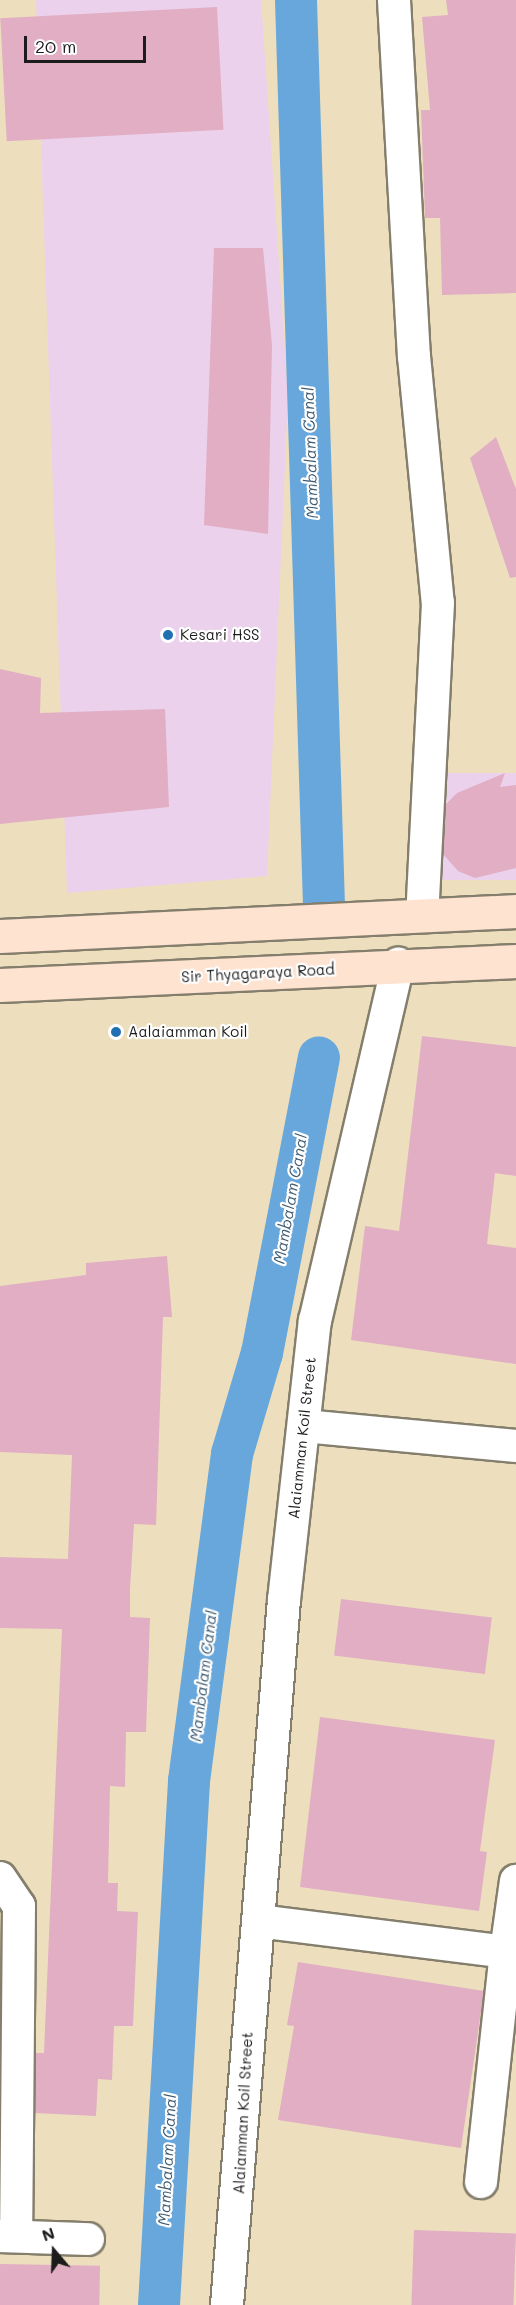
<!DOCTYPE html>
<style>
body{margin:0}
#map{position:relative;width:516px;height:2305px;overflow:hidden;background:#eddfbd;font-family:Mali,sans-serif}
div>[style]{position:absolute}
.built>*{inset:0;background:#ebd1eb;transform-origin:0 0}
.canal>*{height:42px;margin:-21px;padding:0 21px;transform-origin:21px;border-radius:21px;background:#68a7db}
.building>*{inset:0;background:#e1aec4;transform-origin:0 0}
.roads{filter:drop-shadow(2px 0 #847e6c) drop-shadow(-2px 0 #847e6c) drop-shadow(0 2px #847e6c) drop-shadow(0 -2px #847e6c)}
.minor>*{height:32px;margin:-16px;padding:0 16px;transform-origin:16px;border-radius:16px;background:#fff}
.secondary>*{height:33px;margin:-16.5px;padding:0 16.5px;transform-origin:16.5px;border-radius:16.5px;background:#fee3d1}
.dots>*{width:16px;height:16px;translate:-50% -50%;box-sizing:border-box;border:3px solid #fff;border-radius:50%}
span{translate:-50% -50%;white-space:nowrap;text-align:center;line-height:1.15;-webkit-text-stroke:4.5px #fff;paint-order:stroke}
.poi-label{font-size:15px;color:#1c1c1c}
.left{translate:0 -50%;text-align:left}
.street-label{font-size:15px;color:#1c1c1c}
.water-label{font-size:16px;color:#3e5b72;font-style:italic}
.north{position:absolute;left:24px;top:2221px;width:60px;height:60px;-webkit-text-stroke:4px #fff;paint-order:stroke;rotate:341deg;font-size:16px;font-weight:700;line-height:24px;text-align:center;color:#1c1c1c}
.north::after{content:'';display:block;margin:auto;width:21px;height:27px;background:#1c1c1c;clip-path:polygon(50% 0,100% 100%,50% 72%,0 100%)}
.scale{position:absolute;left:24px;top:36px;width:122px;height:27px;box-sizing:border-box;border:3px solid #1c1c1c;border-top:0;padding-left:8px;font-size:18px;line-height:21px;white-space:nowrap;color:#1c1c1c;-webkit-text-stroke:4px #fff;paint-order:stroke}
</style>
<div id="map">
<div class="built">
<i style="clip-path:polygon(36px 0,261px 0,288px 395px,267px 876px,67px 893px)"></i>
<i style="left:430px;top:773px;width:86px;height:107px"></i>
</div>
<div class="canal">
<i style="left:296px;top:0;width:905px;rotate:88.23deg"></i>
<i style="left:159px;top:2305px;width:525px;rotate:-86.72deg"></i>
<i style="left:189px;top:1781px;width:330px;rotate:-82.5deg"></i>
<i style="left:232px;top:1454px;width:105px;rotate:-73.5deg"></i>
<i style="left:262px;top:1353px;width:301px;rotate:-79.1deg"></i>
</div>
<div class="building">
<i style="clip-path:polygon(446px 0,516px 0,516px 293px,442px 295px,440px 218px,425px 218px,421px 110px,430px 110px,422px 17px,448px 15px)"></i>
<i style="left:217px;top:7px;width:123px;height:217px;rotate:87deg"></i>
<i style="clip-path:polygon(214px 248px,263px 248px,272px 345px,268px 534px,204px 525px)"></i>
<i style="clip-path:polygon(496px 437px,516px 489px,516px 577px,510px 578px,470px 458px)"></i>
<i style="clip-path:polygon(0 669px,41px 678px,40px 713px,165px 709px,169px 807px,0 824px)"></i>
<i style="clip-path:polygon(505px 773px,500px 787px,516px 785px,516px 868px,475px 878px,458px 871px,443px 854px,446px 804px,457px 793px)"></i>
<i style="clip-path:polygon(422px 1036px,516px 1047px,516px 1176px,495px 1173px,487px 1244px,516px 1248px,516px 1364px,351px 1340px,365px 1226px,399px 1231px)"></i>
<i style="clip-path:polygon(167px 1256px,172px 1317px,163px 1317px,156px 1525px,134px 1524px,130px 1589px,130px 1617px,150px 1618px,146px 1732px,126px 1732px,125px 1787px,110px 1786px,108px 1883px,118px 1883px,117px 1911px,138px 1912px,133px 2026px,114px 2026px,112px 2080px,98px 2079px,96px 2116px,35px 2113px,36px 2053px,44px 2053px,62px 1629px,0 1628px,0 1557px,68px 1559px,72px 1455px,0 1452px,0 1286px,86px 1275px,86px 1263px)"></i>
<i style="left:341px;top:1599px;width:152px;height:57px;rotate:7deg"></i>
<i style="clip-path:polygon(320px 1717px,495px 1740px,480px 1851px,487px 1852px,479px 1911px,300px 1887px)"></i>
<i style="clip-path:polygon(298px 1962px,484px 1991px,461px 2148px,278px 2120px,294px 2026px,287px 2025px)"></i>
<i style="left:414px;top:2230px;width:102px;height:75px;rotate:2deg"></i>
<i style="left:0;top:2264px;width:100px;height:41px;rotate:1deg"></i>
</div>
<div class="roads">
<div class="minor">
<i style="left:394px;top:0;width:357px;rotate:86.8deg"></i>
<i style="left:414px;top:356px;width:248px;rotate:84.5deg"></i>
<i style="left:438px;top:603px;width:311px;rotate:92.9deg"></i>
<i style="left:304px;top:1426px;width:213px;rotate:5.4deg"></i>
<i style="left:0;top:1878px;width:34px;rotate:56deg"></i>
<i style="left:19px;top:1906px;width:330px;rotate:90.5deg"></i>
<i style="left:258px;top:1921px;width:250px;rotate:7.1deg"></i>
<i style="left:506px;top:1952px;width:72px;rotate:-82deg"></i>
<i style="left:481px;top:2182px;width:231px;rotate:-83.8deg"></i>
<i style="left:0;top:2236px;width:88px;rotate:2deg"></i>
<i style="left:227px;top:2305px;width:707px;rotate:-85.38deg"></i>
<i style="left:284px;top:1600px;width:281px;rotate:-83.7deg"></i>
<i style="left:315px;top:1321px;width:367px;rotate:-76.9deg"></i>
</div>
<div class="secondary">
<i style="left:0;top:936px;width:517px;rotate:-2.77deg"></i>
<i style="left:0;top:985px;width:517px;rotate:-2.66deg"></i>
</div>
</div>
<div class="dots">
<i style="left:168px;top:635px;background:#1f6fb2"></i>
<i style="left:116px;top:1032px;background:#1f6fb2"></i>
</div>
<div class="poi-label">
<span class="left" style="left:180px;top:635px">Kesari HSS</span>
<span class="left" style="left:128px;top:1032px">Aalaiamman Koil</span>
</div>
<div class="street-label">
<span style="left:258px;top:973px;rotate:-3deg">Sir Thyagaraya Road</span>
<span style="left:302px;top:1438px;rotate:-84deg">Alaiamman Koil Street</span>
<span style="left:243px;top:2113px;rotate:-87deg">Alaiamman Koil Street</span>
</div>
<div class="water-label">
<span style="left:310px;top:453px;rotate:-92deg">Mambalam Canal</span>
<span style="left:290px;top:1199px;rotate:-80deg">Mambalam Canal</span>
<span style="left:203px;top:1676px;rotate:-83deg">Mambalam Canal</span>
<span style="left:167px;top:2160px;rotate:-87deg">Mambalam Canal</span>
</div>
<div class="north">N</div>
<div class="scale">20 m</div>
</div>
